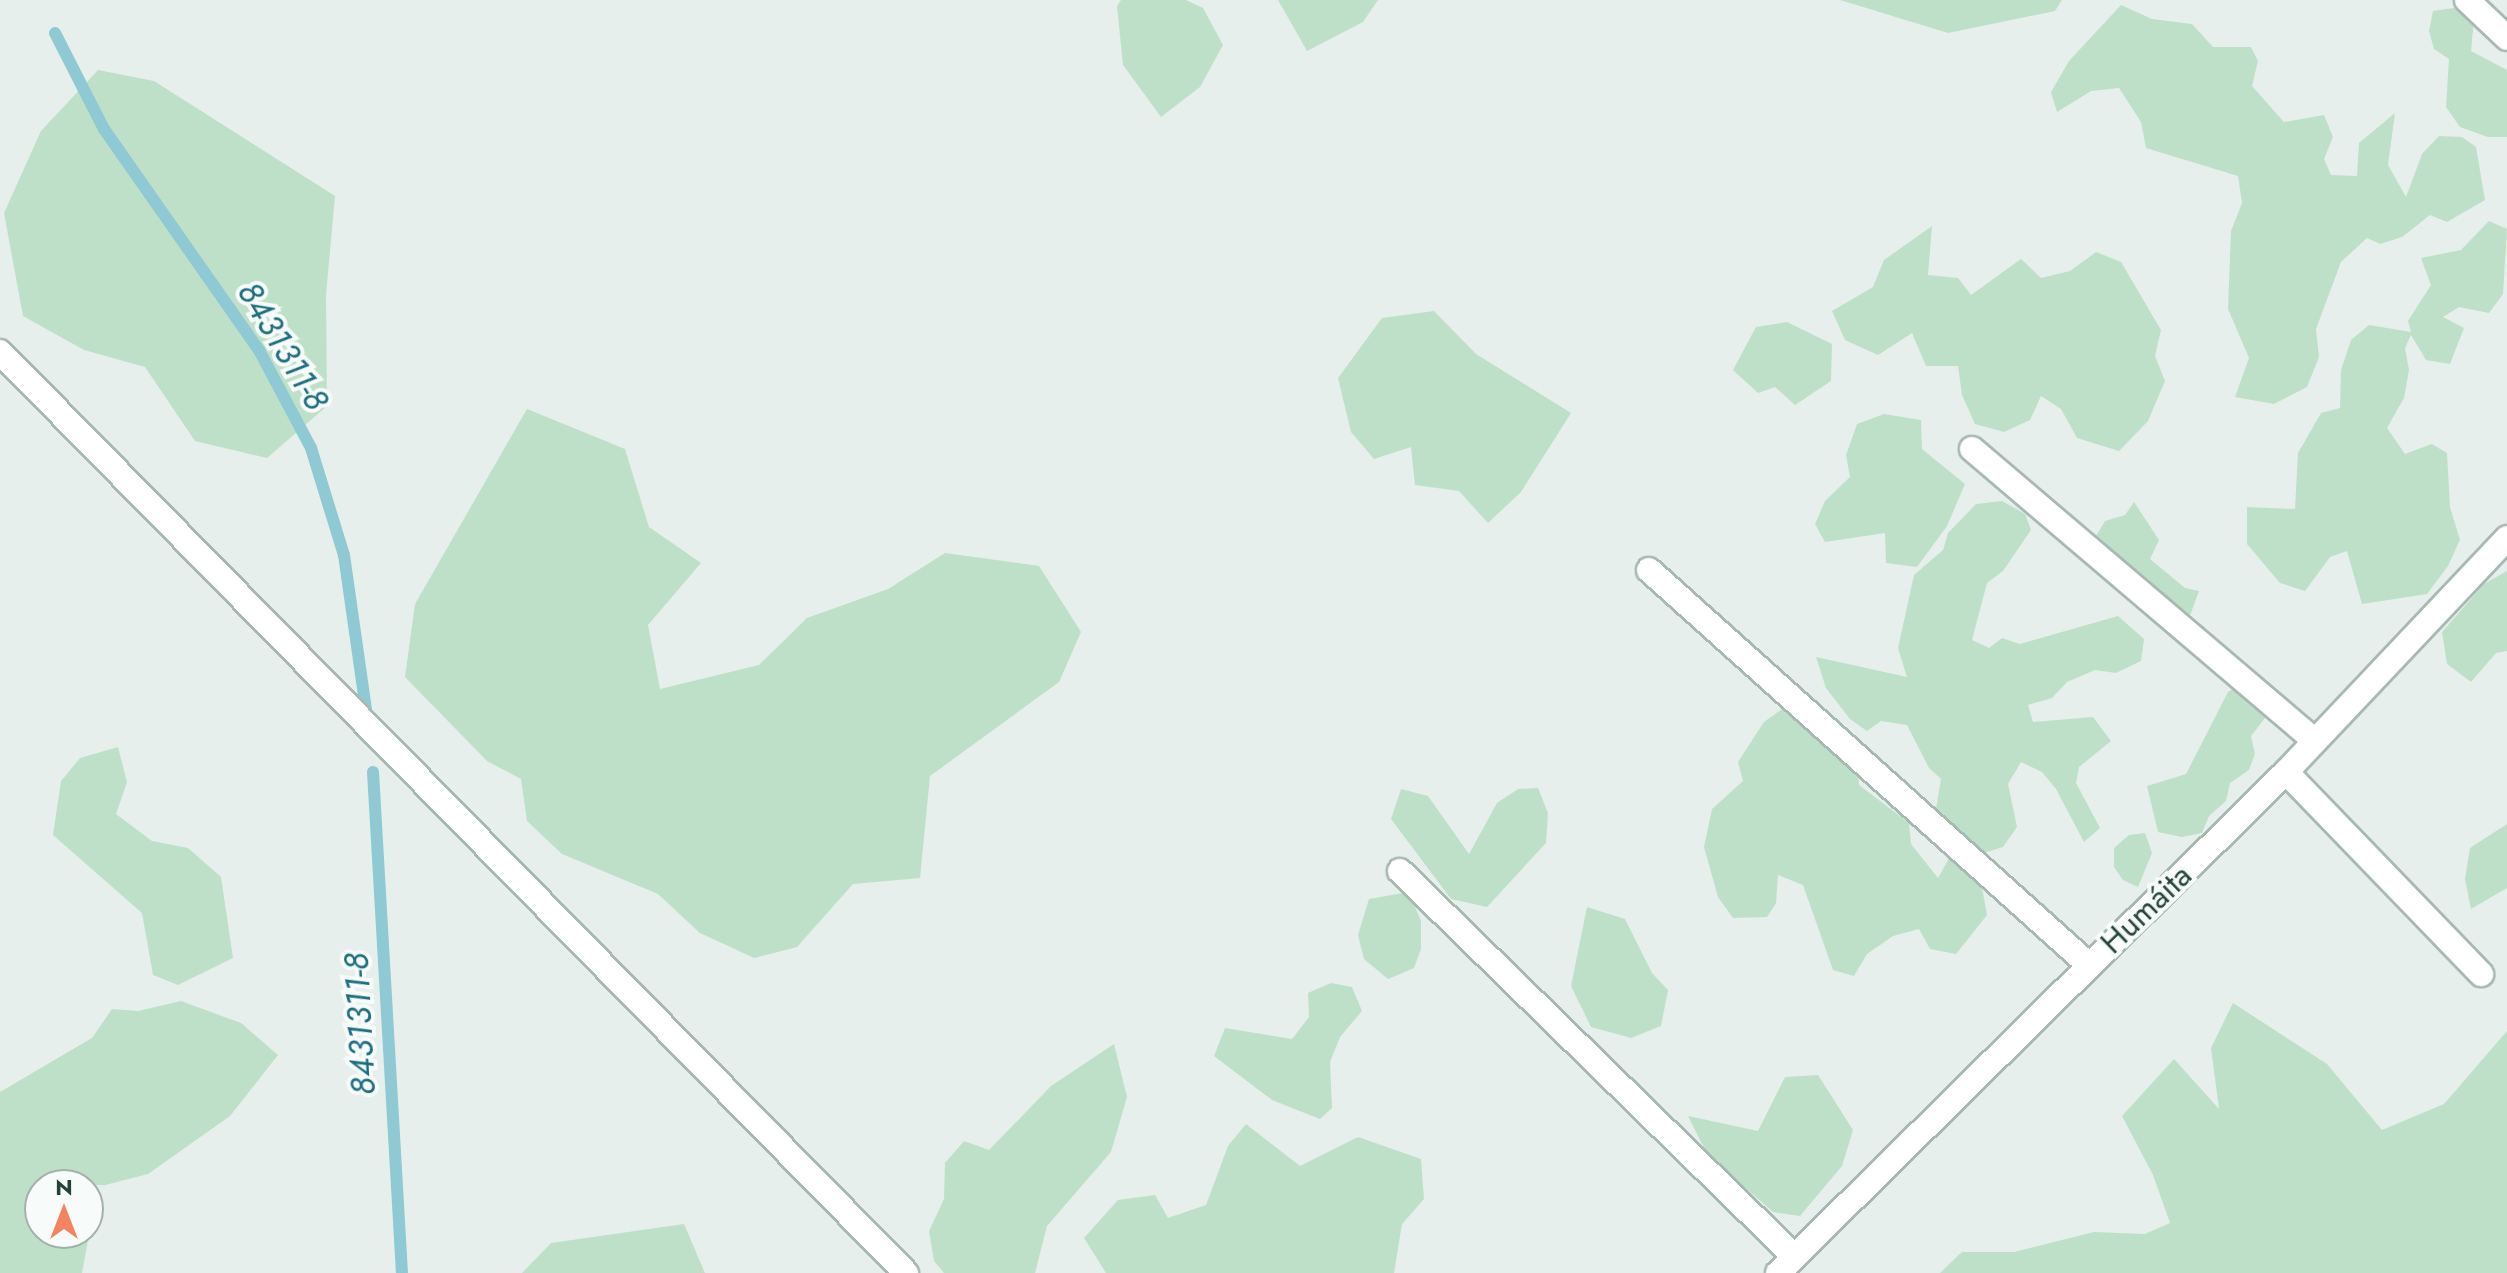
<!DOCTYPE html>
<meta charset="utf-8">
<style>
body{margin:0}
#map{position:relative;width:2507px;height:1273px;overflow:hidden;background:#e6efeb;font-family:Jost,sans-serif}
div>[style]{position:absolute}
.green>*{inset:0;background:#bfe0c8}
.stream>*{height:12px;margin:-6px;padding:0 6px;transform-origin:6px;border-radius:6px;background:#8ec9d4}
.roads{filter:drop-shadow(2px 0 #a8b8b2) drop-shadow(-2px 0 #a8b8b2) drop-shadow(0 2px #a8b8b2) drop-shadow(0 -2px #a8b8b2)}
.street>*{height:24px;margin:-12px;padding:0 12px;transform-origin:12px;border-radius:12px;background:#fff}
span{translate:-50% -50%;white-space:nowrap;text-align:center;line-height:1.15;-webkit-text-stroke:8px #f7fbf9;paint-order:stroke}
.street-label{font-size:32px;color:#24423a}
.water-label{font-size:34px;color:#1c6f80;font-style:italic}
.north{position:absolute;left:24px;top:1169px;width:80px;height:80px;box-sizing:border-box;background:#f7fbf9;border:2px solid #a3b1ad;border-radius:50%;rotate:0deg;font-size:22px;font-weight:700;line-height:32px;text-align:center;color:#24423a}
.north::after{content:'';display:block;margin:auto;width:28px;height:36px;background:#f4845f;clip-path:polygon(50% 0,100% 100%,50% 72%,0 100%)}
</style>
<div id="map">
<div class="green">
<i style="clip-path:polygon(1121px 0,1186px 0,1203px 8px,1223px 45px,1200px 87px,1161px 117px,1123px 65px,1117px 6px)"></i>
<i style="clip-path:polygon(1278px 0,1378px 0,1363px 22px,1307px 51px)"></i>
<i style="clip-path:polygon(1840px 0,2062px 0,2055px 11px,1948px 33px)"></i>
<i style="clip-path:polygon(2121px 5px,2152px 19px,2192px 24px,2213px 47px,2251px 47px,2258px 61px,2252px 86px,2284px 122px,2324px 115px,2333px 137px,2324px 159px,2331px 175px,2357px 176px,2359px 143px,2395px 113px,2388px 165px,2406px 197px,2422px 154px,2439px 136px,2462px 137px,2476px 147px,2485px 200px,2447px 222px,2430px 215px,2402px 237px,2380px 244px,2367px 238px,2341px 262px,2316px 329px,2319px 357px,2307px 387px,2274px 404px,2235px 397px,2249px 358px,2228px 309px,2231px 231px,2242px 203px,2238px 176px,2146px 148px,2141px 122px,2119px 88px,2091px 91px,2057px 112px,2051px 92px,2069px 61px)"></i>
<i style="clip-path:polygon(2454px 8px,2474px 19px,2471px 51px,2507px 70px,2507px 137px,2488px 137px,2460px 127px,2446px 107px,2449px 59px,2434px 49px,2429px 31px,2433px 11px)"></i>
<i style="clip-path:polygon(98px 70px,154px 81px,335px 196px,326px 295px,327px 406px,267px 458px,195px 441px,145px 367px,84px 350px,23px 316px,4px 213px,41px 131px)"></i>
<i style="clip-path:polygon(2489px 221px,2507px 229px,2503px 294px,2489px 313px,2459px 307px,2443px 317px,2464px 328px,2450px 364px,2426px 360px,2411px 335px,2405px 348px,2409px 370px,2404px 398px,2387px 428px,2405px 454px,2432px 444px,2447px 453px,2450px 507px,2460px 540px,2448px 566px,2427px 594px,2362px 604px,2347px 551px,2330px 557px,2305px 591px,2280px 583px,2247px 544px,2247px 507px,2295px 509px,2298px 453px,2321px 413px,2340px 408px,2341px 370px,2351px 340px,2369px 325px,2411px 332px,2408px 321px,2431px 285px,2421px 258px,2461px 250px)"></i>
<i style="clip-path:polygon(1932px 226px,1928px 275px,1958px 278px,1971px 295px,2021px 259px,2041px 278px,2070px 271px,2096px 252px,2121px 262px,2161px 330px,2155px 356px,2165px 381px,2148px 421px,2119px 451px,2077px 438px,2061px 409px,2041px 396px,2030px 420px,2004px 432px,1975px 424px,1962px 395px,1958px 366px,1926px 366px,1912px 333px,1878px 355px,1845px 340px,1832px 311px,1873px 287px,1884px 260px)"></i>
<i style="clip-path:polygon(1434px 311px,1476px 354px,1571px 413px,1521px 492px,1488px 523px,1459px 491px,1415px 485px,1411px 447px,1374px 459px,1351px 432px,1338px 378px,1382px 318px)"></i>
<i style="clip-path:polygon(1787px 322px,1832px 344px,1831px 381px,1795px 405px,1775px 387px,1758px 393px,1733px 370px,1756px 327px)"></i>
<i style="clip-path:polygon(527px 409px,625px 449px,649px 527px,701px 563px,648px 625px,660px 689px,759px 665px,807px 618px,888px 589px,945px 553px,1039px 566px,1081px 632px,1059px 682px,930px 776px,920px 878px,853px 884px,797px 947px,754px 958px,700px 933px,658px 894px,562px 854px,527px 821px,521px 779px,487px 761px,405px 677px,415px 604px)"></i>
<i style="clip-path:polygon(1884px 414px,1921px 420px,1922px 449px,1965px 484px,1947px 526px,1917px 567px,1886px 563px,1885px 533px,1825px 542px,1815px 524px,1825px 501px,1850px 477px,1846px 455px,1857px 424px)"></i>
<i style="clip-path:polygon(2002px 501px,2025px 514px,2031px 530px,2003px 571px,1987px 583px,1972px 640px,1989px 648px,2002px 638px,2020px 644px,2118px 616px,2144px 639px,2141px 661px,2116px 673px,2095px 670px,2067px 682px,2052px 698px,2028px 705px,2033px 722px,2093px 717px,2111px 741px,2079px 767px,2076px 783px,2100px 828px,2084px 842px,2056px 789px,2042px 772px,2021px 762px,2008px 784px,2017px 827px,2003px 847px,1977px 855px,1951px 837px,1936px 809px,1941px 779px,1929px 768px,1907px 725px,1881px 721px,1867px 731px,1850px 719px,1826px 688px,1816px 657px,1907px 677px,1898px 648px,1914px 575px,1943px 550px,1948px 533px,1976px 504px)"></i>
<i style="clip-path:polygon(2134px 502px,2159px 540px,2150px 559px,2185px 588px,2199px 591px,2189px 618px,2173px 625px,2096px 536px,2105px 521px,2125px 515px)"></i>
<i style="clip-path:polygon(2507px 571px,2507px 651px,2496px 653px,2471px 682px,2447px 664px,2442px 632px,2484px 584px)"></i>
<i style="clip-path:polygon(2247px 680px,2272px 709px,2251px 736px,2255px 754px,2249px 770px,2230px 783px,2226px 801px,2209px 816px,2202px 833px,2182px 837px,2158px 832px,2147px 786px,2186px 774px,2228px 692px)"></i>
<i style="clip-path:polygon(1789px 704px,1856px 746px,1859px 785px,1909px 823px,1911px 844px,1938px 878px,1952px 853px,1978px 866px,1987px 915px,1956px 954px,1930px 949px,1919px 929px,1893px 936px,1867px 954px,1854px 976px,1833px 970px,1803px 885px,1778px 875px,1776px 903px,1767px 917px,1733px 918px,1718px 897px,1704px 847px,1712px 809px,1743px 781px,1738px 762px,1764px 722px)"></i>
<i style="clip-path:polygon(118px 747px,127px 782px,116px 814px,152px 841px,188px 848px,221px 877px,233px 958px,178px 985px,153px 975px,142px 913px,53px 835px,61px 781px,80px 758px)"></i>
<i style="clip-path:polygon(1538px 788px,1548px 813px,1546px 843px,1487px 907px,1451px 899px,1391px 819px,1401px 789px,1428px 796px,1469px 854px,1497px 803px,1518px 789px)"></i>
<i style="clip-path:polygon(2507px 824px,2507px 888px,2471px 909px,2465px 879px,2470px 848px)"></i>
<i style="clip-path:polygon(2145px 833px,2152px 853px,2138px 887px,2123px 880px,2114px 867px,2114px 848px,2129px 835px)"></i>
<i style="clip-path:polygon(1409px 892px,1421px 921px,1421px 949px,1414px 968px,1388px 979px,1364px 959px,1358px 935px,1369px 899px)"></i>
<i style="clip-path:polygon(1587px 907px,1625px 919px,1652px 973px,1668px 990px,1661px 1026px,1631px 1038px,1591px 1027px,1571px 986px)"></i>
<i style="clip-path:polygon(1331px 983px,1352px 987px,1362px 1011px,1340px 1037px,1330px 1062px,1332px 1108px,1320px 1119px,1272px 1100px,1214px 1056px,1225px 1028px,1292px 1039px,1309px 1017px,1308px 993px)"></i>
<i style="clip-path:polygon(181px 1001px,241px 1023px,278px 1055px,230px 1116px,148px 1174px,105px 1185px,40px 1185px,40px 1233px,81px 1233px,88px 1240px,82px 1273px,0 1273px,0 1092px,92px 1038px,112px 1009px,138px 1011px)"></i>
<i style="clip-path:polygon(2233px 1003px,2327px 1064px,2382px 1130px,2444px 1104px,2507px 1031px,2507px 1273px,1940px 1273px,1962px 1252px,2014px 1252px,2094px 1232px,2145px 1234px,2170px 1223px,2153px 1175px,2122px 1116px,2174px 1059px,2219px 1109px,2211px 1048px)"></i>
<i style="clip-path:polygon(1114px 1044px,1127px 1097px,1111px 1152px,1047px 1226px,1035px 1273px,944px 1273px,934px 1261px,929px 1231px,944px 1199px,945px 1163px,964px 1141px,989px 1150px,1051px 1086px)"></i>
<i style="clip-path:polygon(1818px 1075px,1853px 1130px,1842px 1166px,1800px 1216px,1773px 1212px,1707px 1154px,1688px 1116px,1758px 1131px,1785px 1077px)"></i>
<i style="clip-path:polygon(1246px 1124px,1300px 1166px,1358px 1137px,1421px 1159px,1424px 1199px,1402px 1224px,1394px 1273px,1106px 1273px,1084px 1238px,1118px 1200px,1155px 1195px,1168px 1218px,1206px 1205px,1228px 1146px)"></i>
<i style="clip-path:polygon(684px 1224px,705px 1273px,522px 1273px,551px 1243px)"></i>
</div>
<div class="stream">
<i style="left:55px;top:33px;width:108px;rotate:63deg"></i>
<i style="left:104px;top:129px;width:272px;rotate:55deg"></i>
<i style="left:260px;top:352px;width:109px;rotate:62deg"></i>
<i style="left:311px;top:448px;width:112px;rotate:72.9deg"></i>
<i style="left:344px;top:555px;width:170px;rotate:81.9deg"></i>
<i style="left:373px;top:772px;width:502px;rotate:86.69deg"></i>
</div>
<div class="roads">
<div class="street">
<i style="left:2467px;top:0;width:55px;rotate:43.5deg"></i>
<i style="left:0;top:352px;width:1292px;rotate:45.47deg"></i>
<i style="left:1972px;top:449px;width:448px;rotate:40.4deg"></i>
<i style="left:1649px;top:570px;width:591px;rotate:41.92deg"></i>
<i style="left:2286px;top:772px;width:281px;rotate:46deg"></i>
<i style="left:1400px;top:871px;width:552px;rotate:44.34deg"></i>
<i style="left:1778px;top:1273px;width:713px;rotate:-44.6deg"></i>
<i style="left:2286px;top:772px;width:322px;rotate:-46.6deg"></i>
</div>
</div>
<div class="street-label">
<span style="left:2146px;top:909px;rotate:-44deg">Humáita</span>
</div>
<div class="water-label">
<span style="left:283px;top:346px;rotate:59deg">8431311-8</span>
<span style="left:360px;top:1024px;rotate:-93deg">8431311-8</span>
</div>
<div class="north">N</div>
</div>
